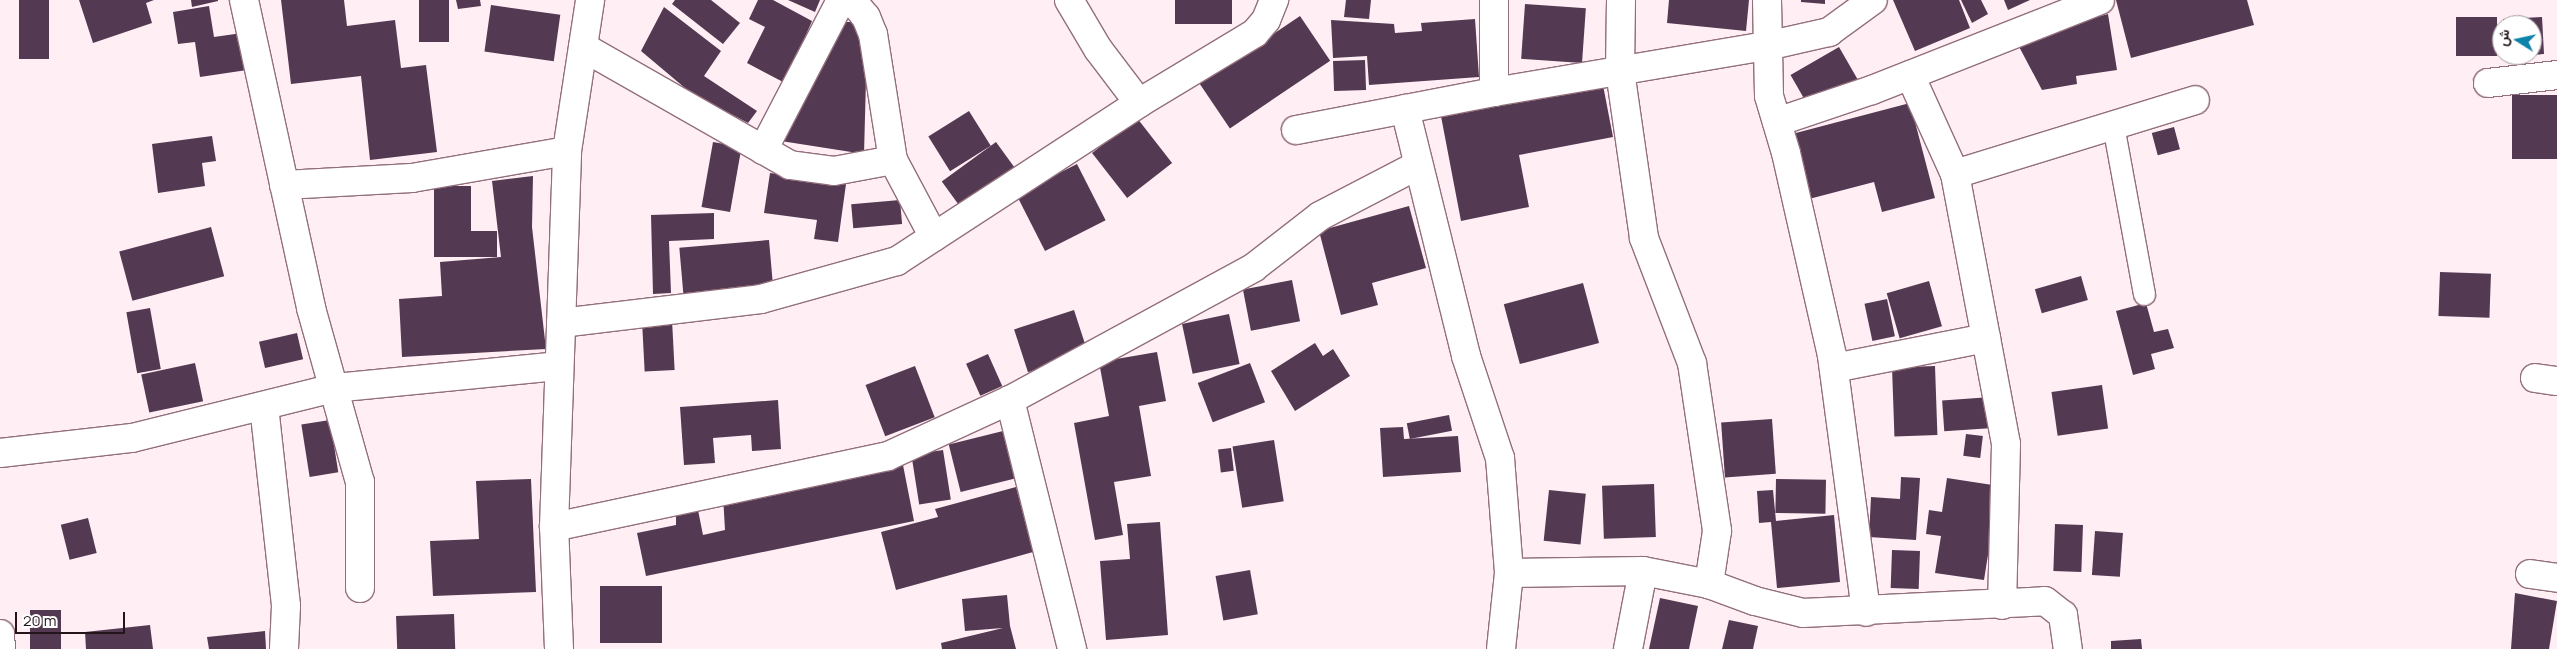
<!DOCTYPE html>
<meta charset="utf-8">
<style>
body{margin:0}
#map{position:relative;width:2557px;height:649px;overflow:hidden;background:#ffeef4;font-family:Manrope,Vazirmatn,sans-serif}
div>[style]{position:absolute}
.building>*{inset:0;background:#543952;transform-origin:0 0}
.roads{filter:drop-shadow(1px 0 #926f7c) drop-shadow(-1px 0 #926f7c) drop-shadow(0 1px #926f7c) drop-shadow(0 -1px #926f7c)}
.lane>*{height:21px;margin:-10.5px;padding:0 10.5px;transform-origin:10.5px;border-radius:10.5px;background:#fff}
.street>*{height:28px;margin:-14px;padding:0 14px;transform-origin:14px;border-radius:14px;background:#fff}
span{translate:-50% -50%;white-space:nowrap;text-align:center;line-height:1.15;-webkit-text-stroke:5px #fff;paint-order:stroke}
.north{position:absolute;left:2492px;top:15px;width:50px;height:50px;box-sizing:border-box;background:#fff;border:1px solid #a7a1a3;border-radius:50%;rotate:280deg;font-size:14px;font-weight:700;line-height:20px;text-align:center;color:#23151a}
.north::after{content:'';display:block;margin:auto;width:18px;height:22px;background:#0d83a9;clip-path:polygon(50% 0,100% 100%,50% 72%,0 100%)}
.scale{position:absolute;left:15px;top:612px;width:110px;height:22px;box-sizing:border-box;border:2px solid #23151a;border-top:0;padding-left:6px;font-size:15px;line-height:18px;white-space:nowrap;color:#23151a;-webkit-text-stroke:4px #fff;paint-order:stroke}
</style>
<div id="map">
<div class="building">
<i style="left:19px;top:0;width:30px;height:59px"></i>
<i style="clip-path:polygon(79px 0,154px 0,146px 3px,152px 23px,93px 43px)"></i>
<i style="clip-path:polygon(191px 0,218px 0,218px 1px,192px 7px)"></i>
<i style="clip-path:polygon(281px 0,344px 0,347px 26px,395px 20px,401px 68px,426px 65px,437px 152px,370px 160px,361px 76px,291px 84px)"></i>
<i style="left:419px;top:0;width:30px;height:42px"></i>
<i style="clip-path:polygon(456px 0,480px 0,481px 6px,458px 9px)"></i>
<i style="clip-path:polygon(675px 0,711px 0,740px 23px,723px 44px,672px 4px)"></i>
<i style="clip-path:polygon(758px 0,773px 0,812px 21px,785px 83px,747px 63px,765px 27px,749px 19px)"></i>
<i style="clip-path:polygon(788px 0,820px 0,815px 12px)"></i>
<i style="left:1175px;top:0;width:57px;height:24px"></i>
<i style="clip-path:polygon(1346px 0,1371px 0,1369px 19px,1344px 17px)"></i>
<i style="clip-path:polygon(1669px 0,1749px 0,1746px 31px,1667px 23px)"></i>
<i style="clip-path:polygon(1801px 0,1825px 0,1825px 4px,1801px 2px)"></i>
<i style="clip-path:polygon(1893px 0,1959px 0,1970px 28px,1915px 51px)"></i>
<i style="clip-path:polygon(1961px 0,1981px 0,1988px 14px,1972px 23px)"></i>
<i style="clip-path:polygon(2004px 0,2030px 0,2008px 10px)"></i>
<i style="clip-path:polygon(2116px 0,2247px 0,2254px 25px,2131px 58px)"></i>
<i style="left:1525px;top:4px;width:61px;height:55px;rotate:4deg"></i>
<i style="left:491px;top:5px;width:70px;height:47px;rotate:8deg"></i>
<i style="clip-path:polygon(209px 6px,214px 37px,242px 33px,247px 70px,200px 77px,195px 42px,178px 44px,173px 12px)"></i>
<i style="clip-path:polygon(664px 7px,721px 51px,704px 76px,757px 111px,748px 123px,691px 93px,641px 51px)"></i>
<i style="clip-path:polygon(2108px 14px,2117px 70px,2076px 76px,2077px 84px,2042px 90px,2015px 39px)"></i>
<i style="left:1300px;top:16px;width:54px;height:121px;rotate:56deg"></i>
<i style="left:2456px;top:17px;width:41px;height:39px"></i>
<i style="clip-path:polygon(2542px 17px,2544px 54px,2532px 55px,2532px 25px,2503px 25px,2503px 19px)"></i>
<i style="clip-path:polygon(1475px 19px,1479px 77px,1369px 85px,1367px 56px,1333px 58px,1331px 20px,1394px 24px,1395px 33px,1422px 31px,1421px 23px)"></i>
<i style="clip-path:polygon(843px 22px,856px 22px,867px 41px,864px 154px,781px 141px)"></i>
<i style="left:1839px;top:47px;width:38px;height:56px;rotate:60deg"></i>
<i style="left:1365px;top:60px;width:30px;height:32px;rotate:88deg"></i>
<i style="clip-path:polygon(1602px 80px,1613px 137px,1519px 155px,1529px 207px,1461px 221px,1440px 111px)"></i>
<i style="left:2557px;top:95px;width:64px;height:45px;rotate:90deg"></i>
<i style="clip-path:polygon(1910px 103px,1935px 198px,1882px 212px,1874px 182px,1809px 199px,1792px 134px)"></i>
<i style="left:969px;top:111px;width:41px;height:48px;rotate:58deg"></i>
<i style="left:1137px;top:118px;width:57px;height:57px;rotate:52deg"></i>
<i style="left:2174px;top:127px;width:23px;height:23px;rotate:75deg"></i>
<i style="clip-path:polygon(212px 136px,216px 161px,202px 163px,205px 186px,158px 193px,152px 144px)"></i>
<i style="left:713px;top:142px;width:29px;height:66px;rotate:10deg"></i>
<i style="left:996px;top:142px;width:34px;height:67px;rotate:54deg"></i>
<i style="left:1077px;top:164px;width:63px;height:68px;rotate:63deg"></i>
<i style="clip-path:polygon(770px 173px,846px 184px,838px 242px,814px 239px,817px 220px,764px 213px)"></i>
<i style="clip-path:polygon(533px 176px,532px 227px,546px 349px,402px 357px,399px 299px,442px 296px,440px 262px,501px 257px,492px 181px)"></i>
<i style="clip-path:polygon(434px 186px,471px 186px,471px 231px,497px 231px,497px 257px,434px 257px)"></i>
<i style="left:900px;top:200px;width:24px;height:49px;rotate:85deg"></i>
<i style="clip-path:polygon(1409px 206px,1426px 268px,1372px 283px,1378px 305px,1341px 315px,1319px 231px)"></i>
<i style="clip-path:polygon(714px 213px,714px 239px,669px 241px,671px 293px,653px 294px,651px 215px)"></i>
<i style="left:211px;top:227px;width:51px;height:95px;rotate:75deg"></i>
<i style="left:769px;top:240px;width:48px;height:90px;rotate:85deg"></i>
<i style="left:2440px;top:272px;width:51px;height:44px;rotate:2deg"></i>
<i style="left:2081px;top:276px;width:25px;height:48px;rotate:74deg"></i>
<i style="left:1292px;top:280px;width:42px;height:50px;rotate:79deg"></i>
<i style="left:1929px;top:281px;width:47px;height:44px;rotate:74deg"></i>
<i style="left:1583px;top:283px;width:62px;height:82px;rotate:75deg"></i>
<i style="left:1887px;top:299px;width:38px;height:23px;rotate:78deg"></i>
<i style="clip-path:polygon(2146px 303px,2154px 332px,2168px 329px,2174px 348px,2151px 354px,2155px 369px,2133px 375px,2116px 311px)"></i>
<i style="left:150px;top:308px;width:62px;height:24px;rotate:80deg"></i>
<i style="left:1074px;top:310px;width:45px;height:63px;rotate:72deg"></i>
<i style="left:1229px;top:314px;width:51px;height:48px;rotate:78deg"></i>
<i style="left:672px;top:320px;width:50px;height:30px;rotate:87deg"></i>
<i style="left:297px;top:333px;width:27px;height:39px;rotate:77deg"></i>
<i style="clip-path:polygon(1315px 343px,1323px 356px,1333px 349px,1350px 376px,1295px 411px,1271px 371px)"></i>
<i style="clip-path:polygon(1157px 352px,1166px 401px,1139px 406px,1151px 476px,1114px 482px,1123px 535px,1095px 540px,1074px 423px,1109px 416px,1099px 362px)"></i>
<i style="left:988px;top:354px;width:35px;height:24px;rotate:66deg"></i>
<i style="left:195px;top:363px;width:39px;height:55px;rotate:78deg"></i>
<i style="left:1250px;top:363px;width:42px;height:56px;rotate:69deg"></i>
<i style="left:915px;top:366px;width:55px;height:53px;rotate:69deg"></i>
<i style="left:1935px;top:366px;width:69px;height:43px;rotate:88deg"></i>
<i style="left:2102px;top:385px;width:44px;height:51px;rotate:82deg"></i>
<i style="left:1991px;top:397px;width:31px;height:49px;rotate:86deg"></i>
<i style="clip-path:polygon(778px 400px,781px 449px,752px 451px,751px 435px,713px 438px,715px 463px,684px 465px,680px 407px)"></i>
<i style="left:1449px;top:415px;width:16px;height:43px;rotate:79deg"></i>
<i style="left:1772px;top:419px;width:55px;height:51px;rotate:86deg"></i>
<i style="left:330px;top:420px;width:53px;height:29px;rotate:81deg"></i>
<i style="clip-path:polygon(1403px 427px,1404px 439px,1458px 436px,1461px 472px,1383px 477px,1380px 428px)"></i>
<i style="left:1007px;top:430px;width:49px;height:60px;rotate:76deg"></i>
<i style="left:1966px;top:434px;width:17px;height:22px;rotate:7deg"></i>
<i style="left:1274px;top:440px;width:62px;height:42px;rotate:81deg"></i>
<i style="left:1231px;top:448px;width:23px;height:13px;rotate:83deg"></i>
<i style="left:943px;top:450px;width:50px;height:32px;rotate:81deg"></i>
<i style="clip-path:polygon(903px 465px,914px 521px,646px 576px,637px 533px,676px 525px,676px 505px,697px 505px,703px 535px,725px 530px,723px 495px)"></i>
<i style="clip-path:polygon(1901px 477px,1920px 478px,1916px 540px,1869px 537px,1871px 497px,1900px 499px)"></i>
<i style="clip-path:polygon(1947px 478px,1999px 486px,1984px 580px,1935px 573px,1941px 536px,1926px 534px,1929px 510px,1942px 512px)"></i>
<i style="clip-path:polygon(531px 479px,536px 592px,433px 596px,430px 541px,479px 539px,476px 481px)"></i>
<i style="left:1776px;top:479px;width:50px;height:34px;rotate:1deg"></i>
<i style="left:1654px;top:484px;width:53px;height:52px;rotate:88deg"></i>
<i style="clip-path:polygon(1016px 487px,1033px 552px,896px 590px,881px 532px,938px 517px,935px 509px)"></i>
<i style="left:1549px;top:490px;width:37px;height:51px;rotate:6deg"></i>
<i style="clip-path:polygon(1773px 490px,1776px 521px,1834px 515px,1840px 582px,1777px 588px,1771px 522px,1759px 523px,1757px 491px)"></i>
<i style="left:88px;top:518px;width:36px;height:28px;rotate:76deg"></i>
<i style="clip-path:polygon(1160px 522px,1168px 635px,1106px 640px,1100px 561px,1130px 559px,1127px 524px)"></i>
<i style="left:2055px;top:524px;width:28px;height:47px;rotate:2deg"></i>
<i style="left:2095px;top:531px;width:28px;height:44px;rotate:4deg"></i>
<i style="left:1892px;top:550px;width:28px;height:38px;rotate:2deg"></i>
<i style="left:1250px;top:570px;width:45px;height:35px;rotate:80deg"></i>
<i style="left:600px;top:586px;width:62px;height:57px"></i>
<i style="clip-path:polygon(2515px 593px,2557px 601px,2549px 649px,2511px 649px)"></i>
<i style="clip-path:polygon(1007px 595px,1010px 626px,1016px 649px,942px 649px,941px 643px,1003px 628px,965px 631px,962px 599px)"></i>
<i style="clip-path:polygon(1660px 598px,1698px 606px,1689px 649px,1649px 649px)"></i>
<i style="left:61px;top:610px;width:39px;height:31px;rotate:90deg"></i>
<i style="left:454px;top:614px;width:35px;height:58px;rotate:88deg"></i>
<i style="clip-path:polygon(1729px 620px,1758px 626px,1753px 649px,1722px 649px)"></i>
<i style="clip-path:polygon(150px 625px,153px 649px,86px 649px,85px 632px)"></i>
<i style="clip-path:polygon(265px 631px,266px 649px,209px 649px,207px 637px)"></i>
<i style="clip-path:polygon(2141px 639px,2142px 649px,2111px 649px,2111px 641px)"></i>
</div>
<div class="roads">
<div class="lane">
<i style="left:2113px;top:125px;width:172px;rotate:79.6deg"></i>
</div>
<div class="street">
<i style="left:244px;top:0;width:315px;rotate:77.7deg"></i>
<i style="left:311px;top:308px;width:181px;rotate:74.3deg"></i>
<i style="left:360px;top:482px;width:106px;rotate:90deg"></i>
<i style="left:852px;top:0;width:22px;rotate:51deg"></i>
<i style="left:866px;top:17px;width:18px;rotate:68deg"></i>
<i style="left:873px;top:34px;width:128px;rotate:81deg"></i>
<i style="left:893px;top:160px;width:87px;rotate:62deg"></i>
<i style="left:1069px;top:0;width:57px;rotate:59.4deg"></i>
<i style="left:1098px;top:49px;width:68px;rotate:52.8deg"></i>
<i style="left:1621px;top:0;width:71px;rotate:90.8deg"></i>
<i style="left:1620px;top:71px;width:169px;rotate:81.8deg"></i>
<i style="left:1644px;top:238px;width:134px;rotate:69deg"></i>
<i style="left:1692px;top:363px;width:170px;rotate:81.5deg"></i>
<i style="left:1717px;top:531px;width:54px;rotate:98.6deg"></i>
<i style="left:1767px;top:0;width:96px;rotate:88.8deg"></i>
<i style="left:1769px;top:96px;width:59px;rotate:73.4deg"></i>
<i style="left:1786px;top:153px;width:208px;rotate:77.2deg"></i>
<i style="left:1832px;top:356px;width:258px;rotate:82.4deg"></i>
<i style="left:583px;top:47px;width:238px;rotate:29.7deg"></i>
<i style="left:790px;top:165px;width:44px;rotate:7.8deg"></i>
<i style="left:834px;top:171px;width:60px;rotate:-10.6deg"></i>
<i style="left:1910px;top:75px;width:109px;rotate:65.6deg"></i>
<i style="left:1955px;top:174px;width:275px;rotate:79.3deg"></i>
<i style="left:2006px;top:444px;width:161px;rotate:91.4deg"></i>
<i style="left:2488px;top:83px;width:69px;rotate:-6.6deg"></i>
<i style="left:1494px;top:92px;width:92px;rotate:-90deg"></i>
<i style="left:1405px;top:109px;width:254px;rotate:76.1deg"></i>
<i style="left:1466px;top:356px;width:108px;rotate:71.6deg"></i>
<i style="left:1500px;top:458px;width:115px;rotate:85.5deg"></i>
<i style="left:1509px;top:573px;width:76px;rotate:96deg"></i>
<i style="left:1777px;top:122px;width:100px;rotate:-18.6deg"></i>
<i style="left:1872px;top:90px;width:245px;rotate:-21.5deg"></i>
<i style="left:1296px;top:130px;width:202px;rotate:-10.9deg"></i>
<i style="left:1494px;top:92px;width:277px;rotate:-9.6deg"></i>
<i style="left:1767px;top:46px;width:64px;rotate:-12.7deg"></i>
<i style="left:1829px;top:32px;width:54px;rotate:-36deg"></i>
<i style="left:763px;top:150px;width:169px;rotate:-62.5deg"></i>
<i style="left:1955px;top:174px;width:251px;rotate:-17.1deg"></i>
<i style="left:284px;top:185px;width:128px;rotate:-3.1deg"></i>
<i style="left:412px;top:178px;width:157px;rotate:-9.9deg"></i>
<i style="left:561px;top:323px;width:201px;rotate:-6.8deg"></i>
<i style="left:761px;top:299px;width:141px;rotate:-15.6deg"></i>
<i style="left:897px;top:261px;width:289px;rotate:-33.1deg"></i>
<i style="left:1139px;top:103px;width:135px;rotate:-31.1deg"></i>
<i style="left:1255px;top:33px;width:17px;rotate:-50deg"></i>
<i style="left:1266px;top:20px;width:22px;rotate:-68deg"></i>
<i style="left:1834px;top:368px;width:155px;rotate:-11.2deg"></i>
<i style="left:2535px;top:378px;width:22px;rotate:8deg"></i>
<i style="left:1010px;top:400px;width:257px;rotate:76deg"></i>
<i style="left:264px;top:406px;width:201px;rotate:83.7deg"></i>
<i style="left:286px;top:606px;width:43px;rotate:92.7deg"></i>
<i style="left:0;top:453px;width:133px;rotate:-6.5deg"></i>
<i style="left:132px;top:438px;width:208px;rotate:-13.9deg"></i>
<i style="left:334px;top:388px;width:226px;rotate:-5.6deg"></i>
<i style="left:554px;top:527px;width:341px;rotate:-12deg"></i>
<i style="left:888px;top:456px;width:134px;rotate:-24.7deg"></i>
<i style="left:1010px;top:400px;width:277px;rotate:-28.5deg"></i>
<i style="left:1253px;top:268px;width:85px;rotate:-37.8deg"></i>
<i style="left:1320px;top:216px;width:108px;rotate:-27.5deg"></i>
<i style="left:1509px;top:573px;width:134px;rotate:-0.9deg"></i>
<i style="left:1643px;top:571px;width:67px;rotate:11.1deg"></i>
<i style="left:1709px;top:584px;width:49px;rotate:20.3deg"></i>
<i style="left:1755px;top:601px;width:49px;rotate:14deg"></i>
<i style="left:1803px;top:613px;width:242px;rotate:-2.8deg"></i>
<i style="left:2045px;top:601px;width:23px;rotate:38deg"></i>
<i style="left:2063px;top:615px;width:34px;rotate:82deg"></i>
<i style="left:2530px;top:574px;width:27px;rotate:8deg"></i>
<i style="left:0;top:634px;width:15px;rotate:86deg"></i>
<i style="left:559px;top:649px;width:122px;rotate:-92.3deg"></i>
<i style="left:554px;top:527px;width:376px;rotate:-88deg"></i>
<i style="left:567px;top:151px;width:153px;rotate:-81.3deg"></i>
<i style="left:1628px;top:649px;width:79px;rotate:-79.1deg"></i>
</div>
</div>
<div class="north">ش</div>
<div class="scale">20 m</div>
</div>
